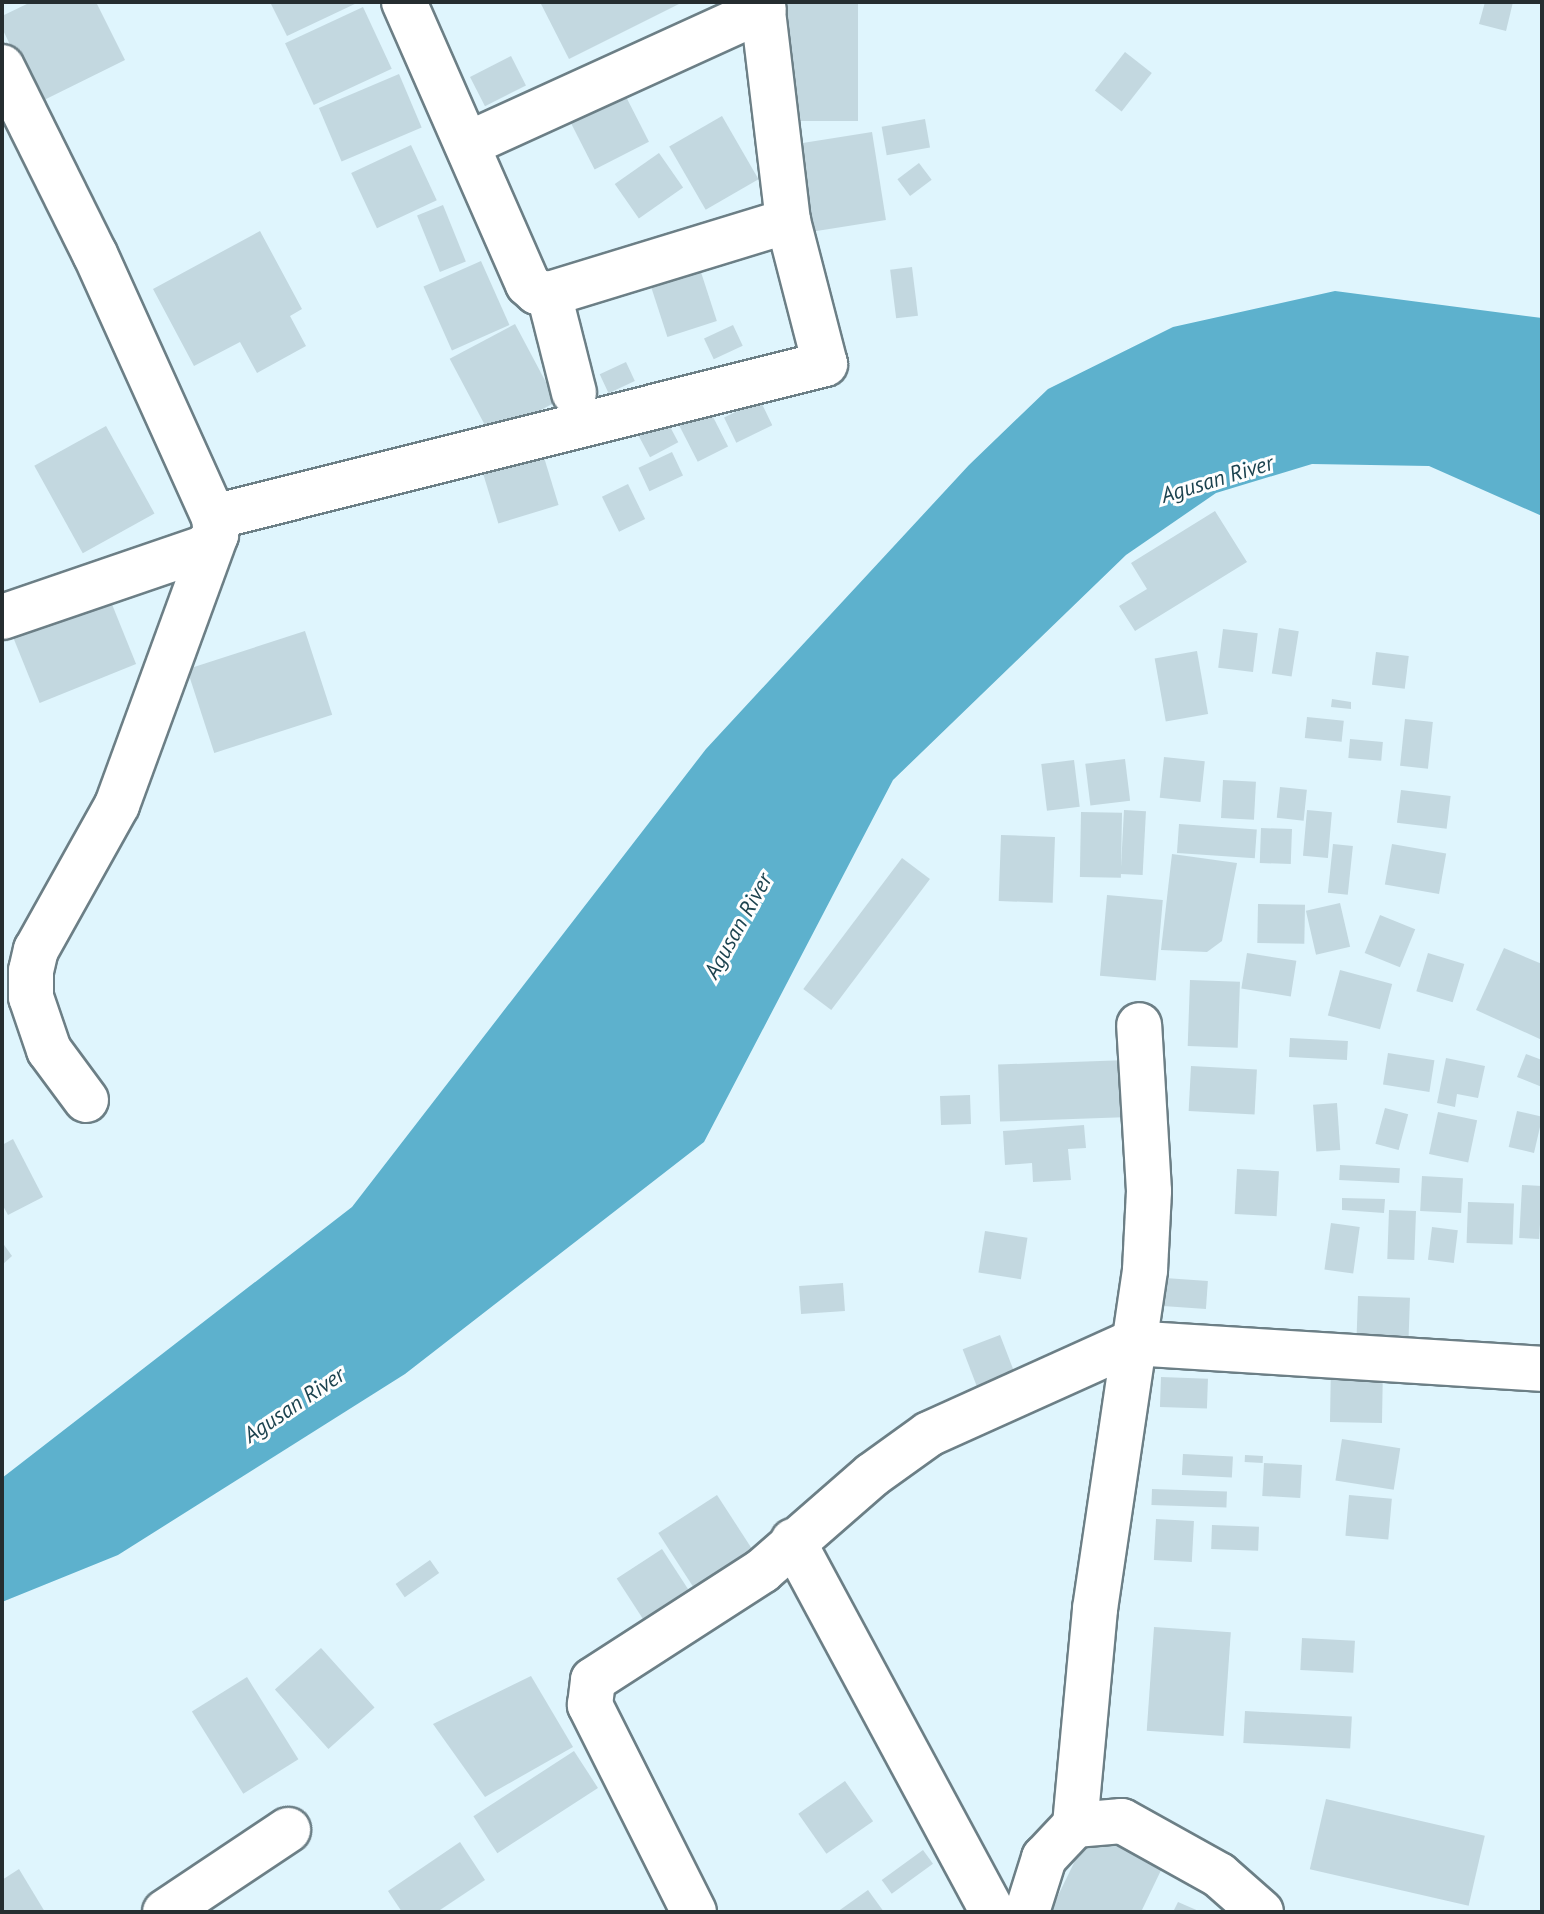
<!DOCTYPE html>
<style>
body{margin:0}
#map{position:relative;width:1544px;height:1914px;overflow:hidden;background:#dff5fd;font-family:"PT Sans",sans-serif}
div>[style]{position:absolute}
.water>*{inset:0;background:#5db1cd}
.building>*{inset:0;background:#c3d8e0;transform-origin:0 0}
.roads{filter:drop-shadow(2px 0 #6c7f86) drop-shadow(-2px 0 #6c7f86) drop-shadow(0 2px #6c7f86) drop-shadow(0 -2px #6c7f86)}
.minor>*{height:44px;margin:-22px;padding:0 22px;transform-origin:22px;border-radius:22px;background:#fff}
span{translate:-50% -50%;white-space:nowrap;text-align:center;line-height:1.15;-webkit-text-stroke:6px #fefefe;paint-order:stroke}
.water-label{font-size:22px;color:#1c434f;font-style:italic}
.frame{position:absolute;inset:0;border:4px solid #252d30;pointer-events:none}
</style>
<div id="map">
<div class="water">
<i style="clip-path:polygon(1335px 291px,1542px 318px,1542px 516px,1429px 466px,1312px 464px,1216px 493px,1126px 555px,893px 780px,704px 1142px,405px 1374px,118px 1555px,2px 1602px,2px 1478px,352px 1207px,706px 749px,969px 465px,1048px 389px,1173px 327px)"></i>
</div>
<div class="building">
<i style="clip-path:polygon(31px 2px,96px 2px,125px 60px,38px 103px,2px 28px,2px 16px)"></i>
<i style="clip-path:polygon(270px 2px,359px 2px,287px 36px)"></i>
<i style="clip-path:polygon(540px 2px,683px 2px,569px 59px)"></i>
<i style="left:788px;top:2px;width:70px;height:119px"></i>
<i style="clip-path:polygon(1485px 2px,1513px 2px,1506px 31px,1479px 24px)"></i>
<i style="left:363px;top:7px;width:68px;height:86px;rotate:65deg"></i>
<i style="left:1125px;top:52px;width:34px;height:49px;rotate:38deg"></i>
<i style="left:511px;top:56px;width:33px;height:46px;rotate:63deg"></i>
<i style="left:399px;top:74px;width:58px;height:87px;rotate:67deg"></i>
<i style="left:619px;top:83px;width:66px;height:61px;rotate:63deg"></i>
<i style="left:722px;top:116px;width:73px;height:61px;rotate:60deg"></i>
<i style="left:925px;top:119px;width:29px;height:44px;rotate:80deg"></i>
<i style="left:872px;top:132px;width:89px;height:75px;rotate:81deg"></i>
<i style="left:411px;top:145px;width:61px;height:66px;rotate:65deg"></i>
<i style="left:659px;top:153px;width:42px;height:54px;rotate:55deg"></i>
<i style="left:919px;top:163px;width:21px;height:27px;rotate:53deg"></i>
<i style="left:443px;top:205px;width:61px;height:28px;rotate:68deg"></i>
<i style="clip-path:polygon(260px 231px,302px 309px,290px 316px,306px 346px,257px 373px,240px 342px,194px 366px,153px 289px)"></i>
<i style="left:481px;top:261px;width:70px;height:63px;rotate:66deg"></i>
<i style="left:698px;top:263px;width:61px;height:52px;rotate:72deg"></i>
<i style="left:912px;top:267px;width:49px;height:22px;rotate:83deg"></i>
<i style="left:515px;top:324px;width:88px;height:74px;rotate:62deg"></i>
<i style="left:733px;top:325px;width:23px;height:32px;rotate:65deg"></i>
<i style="left:626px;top:362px;width:21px;height:29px;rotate:65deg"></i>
<i style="left:760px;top:400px;width:28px;height:40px;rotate:64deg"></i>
<i style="left:709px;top:409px;width:42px;height:34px;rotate:63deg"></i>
<i style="left:667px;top:421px;width:24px;height:32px;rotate:62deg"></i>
<i style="left:106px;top:426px;width:100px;height:82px;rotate:61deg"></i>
<i style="left:539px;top:441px;width:67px;height:63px;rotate:73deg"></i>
<i style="left:672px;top:452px;width:26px;height:37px;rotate:65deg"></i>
<i style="left:628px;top:484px;width:39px;height:29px;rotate:64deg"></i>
<i style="clip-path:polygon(1215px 511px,1247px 562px,1135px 631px,1119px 606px,1147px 589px,1131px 563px)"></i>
<i style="left:105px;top:587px;width:83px;height:104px;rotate:68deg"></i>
<i style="left:1279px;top:628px;width:20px;height:46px;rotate:9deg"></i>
<i style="left:1223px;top:629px;width:35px;height:39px;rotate:7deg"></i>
<i style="left:305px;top:631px;width:88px;height:124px;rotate:72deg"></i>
<i style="left:1197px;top:651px;width:64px;height:43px;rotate:80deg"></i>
<i style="left:1376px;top:652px;width:33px;height:33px;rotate:7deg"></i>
<i style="clip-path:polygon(1332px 699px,1351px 702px,1351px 709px,1331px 707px)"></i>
<i style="left:1307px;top:717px;width:37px;height:21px;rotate:6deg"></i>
<i style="left:1405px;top:719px;width:28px;height:47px;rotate:6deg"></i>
<i style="left:1350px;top:739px;width:33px;height:19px;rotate:5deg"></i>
<i style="left:1164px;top:757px;width:41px;height:41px;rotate:6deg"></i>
<i style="left:1125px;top:759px;width:42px;height:40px;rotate:83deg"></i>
<i style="left:1074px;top:760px;width:47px;height:33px;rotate:83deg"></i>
<i style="left:1223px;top:780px;width:33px;height:38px;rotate:3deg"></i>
<i style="left:1280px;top:787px;width:27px;height:31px;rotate:6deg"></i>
<i style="left:1401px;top:790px;width:50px;height:33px;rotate:7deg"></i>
<i style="left:1124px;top:810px;width:22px;height:64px;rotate:3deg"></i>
<i style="left:1307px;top:810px;width:25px;height:46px;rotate:5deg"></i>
<i style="left:1081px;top:812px;width:41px;height:65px;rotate:1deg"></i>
<i style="left:1179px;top:824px;width:78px;height:29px;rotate:4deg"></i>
<i style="left:1261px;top:828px;width:31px;height:35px;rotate:2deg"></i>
<i style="left:1001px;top:835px;width:54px;height:66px;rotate:2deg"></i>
<i style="left:1333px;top:844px;width:20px;height:49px;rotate:6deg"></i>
<i style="left:1392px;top:844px;width:55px;height:41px;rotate:10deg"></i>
<i style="clip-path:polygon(1172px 854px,1237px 863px,1222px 941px,1207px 952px,1161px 950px)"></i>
<i style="left:902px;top:858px;width:35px;height:164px;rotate:37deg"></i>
<i style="left:1107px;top:895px;width:56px;height:81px;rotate:5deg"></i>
<i style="left:1340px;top:903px;width:45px;height:35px;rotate:77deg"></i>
<i style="left:1258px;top:904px;width:47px;height:39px;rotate:1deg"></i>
<i style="left:1380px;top:915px;width:38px;height:41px;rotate:22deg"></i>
<i style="clip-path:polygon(1504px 948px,1542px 964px,1542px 1040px,1476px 1010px)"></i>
<i style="left:1247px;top:953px;width:50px;height:36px;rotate:9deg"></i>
<i style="left:1428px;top:953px;width:38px;height:40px;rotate:17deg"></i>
<i style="left:1340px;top:970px;width:54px;height:47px;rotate:15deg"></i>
<i style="left:1190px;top:980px;width:50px;height:66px;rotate:2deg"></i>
<i style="left:1290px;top:1038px;width:58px;height:19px;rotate:3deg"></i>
<i style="left:1388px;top:1053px;width:47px;height:32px;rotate:9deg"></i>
<i style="clip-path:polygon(1526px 1054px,1542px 1060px,1542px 1087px,1517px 1077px)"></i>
<i style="clip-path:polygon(1446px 1058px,1485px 1066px,1478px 1098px,1457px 1094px,1455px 1107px,1437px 1103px)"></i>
<i style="left:1128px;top:1060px;width:57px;height:130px;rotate:88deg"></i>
<i style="left:1191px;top:1066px;width:66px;height:45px;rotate:3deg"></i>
<i style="left:970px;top:1095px;width:29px;height:30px;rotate:88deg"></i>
<i style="left:1337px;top:1103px;width:47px;height:24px;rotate:86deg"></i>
<i style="left:1385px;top:1108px;width:24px;height:37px;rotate:15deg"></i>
<i style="left:1517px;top:1111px;width:26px;height:37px;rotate:13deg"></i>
<i style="left:1438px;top:1112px;width:40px;height:43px;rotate:12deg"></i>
<i style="clip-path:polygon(1084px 1125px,1086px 1148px,1068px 1149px,1071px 1180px,1033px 1182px,1032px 1163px,1005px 1165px,1003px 1131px)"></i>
<i style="clip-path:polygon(13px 1139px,43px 1197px,8px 1215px,2px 1204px,2px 1145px)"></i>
<i style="left:1340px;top:1165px;width:60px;height:15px;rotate:3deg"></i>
<i style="left:1237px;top:1169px;width:42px;height:45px;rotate:3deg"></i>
<i style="left:1422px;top:1176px;width:41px;height:35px;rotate:3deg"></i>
<i style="left:1522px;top:1185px;width:20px;height:53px;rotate:3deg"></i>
<i style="clip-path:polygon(1342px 1198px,1385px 1199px,1384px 1213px,1342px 1210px)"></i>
<i style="left:1468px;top:1202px;width:46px;height:41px;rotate:2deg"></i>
<i style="left:1389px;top:1210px;width:27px;height:49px;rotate:2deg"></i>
<i style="left:1331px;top:1223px;width:29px;height:47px;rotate:8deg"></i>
<i style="left:1432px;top:1227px;width:26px;height:33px;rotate:7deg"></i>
<i style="left:985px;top:1231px;width:43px;height:42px;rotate:9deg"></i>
<i style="clip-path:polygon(2px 1242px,12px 1256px,2px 1265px)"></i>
<i style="left:1165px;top:1278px;width:43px;height:28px;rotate:4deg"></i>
<i style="left:843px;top:1283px;width:28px;height:44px;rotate:86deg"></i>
<i style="left:1358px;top:1296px;width:52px;height:57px;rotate:2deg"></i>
<i style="left:1000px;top:1335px;width:40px;height:40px;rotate:69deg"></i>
<i style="left:1331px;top:1364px;width:52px;height:58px;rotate:1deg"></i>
<i style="left:1161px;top:1377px;width:47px;height:30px;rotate:2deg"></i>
<i style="left:1342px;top:1439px;width:59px;height:42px;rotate:9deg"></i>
<i style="left:1183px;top:1454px;width:50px;height:21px;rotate:3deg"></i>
<i style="left:1245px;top:1455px;width:18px;height:7px;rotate:3deg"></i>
<i style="left:1264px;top:1463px;width:38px;height:33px;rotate:3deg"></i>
<i style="left:1152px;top:1489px;width:75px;height:16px;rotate:2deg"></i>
<i style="left:717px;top:1495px;width:64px;height:70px;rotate:57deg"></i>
<i style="left:1349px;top:1495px;width:43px;height:41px;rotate:5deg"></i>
<i style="left:1156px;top:1519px;width:38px;height:41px;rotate:3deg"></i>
<i style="left:1212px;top:1525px;width:47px;height:24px;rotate:2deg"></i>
<i style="left:662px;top:1549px;width:48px;height:54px;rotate:57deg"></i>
<i style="left:430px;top:1560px;width:16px;height:42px;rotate:55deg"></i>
<i style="left:1154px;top:1627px;width:77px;height:104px;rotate:4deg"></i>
<i style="left:1302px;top:1638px;width:53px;height:32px;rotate:3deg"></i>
<i style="left:321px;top:1648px;width:80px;height:62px;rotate:48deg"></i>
<i style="clip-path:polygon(531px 1676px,573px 1747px,485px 1797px,433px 1724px)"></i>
<i style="left:247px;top:1677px;width:97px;height:65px;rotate:58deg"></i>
<i style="left:1245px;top:1711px;width:107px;height:32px;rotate:3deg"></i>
<i style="left:574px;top:1751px;width:44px;height:120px;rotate:57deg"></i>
<i style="left:845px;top:1781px;width:49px;height:57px;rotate:55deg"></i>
<i style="left:1326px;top:1799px;width:163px;height:72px;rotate:13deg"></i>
<i style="clip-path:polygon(1091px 1828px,1164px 1864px,1141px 1912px,1050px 1912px)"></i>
<i style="clip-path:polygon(460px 1842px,485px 1880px,437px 1912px,402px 1912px,388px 1891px)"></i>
<i style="left:923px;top:1850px;width:17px;height:51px;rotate:54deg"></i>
<i style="clip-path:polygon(19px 1869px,45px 1912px,2px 1912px,2px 1880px)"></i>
<i style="clip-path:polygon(868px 1890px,884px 1912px,837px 1912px)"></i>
<i style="clip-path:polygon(1178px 1902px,1201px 1912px,1173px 1912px)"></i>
</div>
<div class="roads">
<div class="minor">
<i style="left:404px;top:2px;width:308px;rotate:66.3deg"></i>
<i style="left:528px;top:284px;width:12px;rotate:42deg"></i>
<i style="left:537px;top:292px;width:12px;rotate:9deg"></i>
<i style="left:549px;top:294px;width:250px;rotate:-17deg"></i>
<i style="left:2px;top:67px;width:209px;rotate:63.6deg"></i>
<i style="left:95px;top:254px;width:289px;rotate:65.7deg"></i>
<i style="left:214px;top:517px;width:18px;rotate:84deg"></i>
<i style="left:216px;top:535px;width:18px;rotate:133deg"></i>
<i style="left:204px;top:548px;width:213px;rotate:161.1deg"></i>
<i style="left:468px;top:144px;width:325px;rotate:-24.5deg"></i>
<i style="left:549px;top:294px;width:102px;rotate:75.8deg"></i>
<i style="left:214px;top:517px;width:630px;rotate:-14.06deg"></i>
<i style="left:825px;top:364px;width:148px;rotate:-104.5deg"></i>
<i style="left:788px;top:221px;width:221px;rotate:-96.8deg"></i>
<i style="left:86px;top:1100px;width:62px;rotate:-126.5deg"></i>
<i style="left:49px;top:1050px;width:56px;rotate:-108.8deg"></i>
<i style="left:31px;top:997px;width:26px;rotate:-90deg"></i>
<i style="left:31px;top:971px;width:22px;rotate:-77deg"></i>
<i style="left:36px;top:950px;width:166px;rotate:-60.8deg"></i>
<i style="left:117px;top:805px;width:288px;rotate:-69.9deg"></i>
<i style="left:793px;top:1541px;width:421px;rotate:61.7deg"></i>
<i style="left:1075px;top:1825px;width:47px;rotate:-4.9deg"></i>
<i style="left:1122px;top:1821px;width:111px;rotate:29.1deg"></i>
<i style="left:1219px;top:1875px;width:56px;rotate:41.4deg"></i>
<i style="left:165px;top:1912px;width:148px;rotate:-33.7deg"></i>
<i style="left:694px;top:1912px;width:232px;rotate:-116.7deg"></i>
<i style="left:590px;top:1705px;width:25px;rotate:-83deg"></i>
<i style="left:593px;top:1680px;width:201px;rotate:-32.8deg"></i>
<i style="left:762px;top:1571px;width:146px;rotate:-41.1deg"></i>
<i style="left:872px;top:1475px;width:70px;rotate:-35.7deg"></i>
<i style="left:929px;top:1434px;width:222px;rotate:-24.3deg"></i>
<i style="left:1131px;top:1343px;width:412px;rotate:3.6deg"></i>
<i style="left:1027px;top:1912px;width:57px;rotate:-72.5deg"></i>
<i style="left:1044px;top:1858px;width:45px;rotate:-46.8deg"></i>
<i style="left:1075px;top:1825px;width:217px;rotate:-84.7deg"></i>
<i style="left:1095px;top:1609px;width:343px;rotate:-81.6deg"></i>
<i style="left:1145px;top:1270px;width:79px;rotate:-87.1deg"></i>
<i style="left:1149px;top:1191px;width:166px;rotate:-93.4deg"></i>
</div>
</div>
<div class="water-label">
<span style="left:1217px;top:479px;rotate:-17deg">Agusan River</span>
<span style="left:738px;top:926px;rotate:-61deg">Agusan River</span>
<span style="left:294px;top:1405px;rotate:-34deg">Agusan River</span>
</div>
<div class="frame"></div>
</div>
